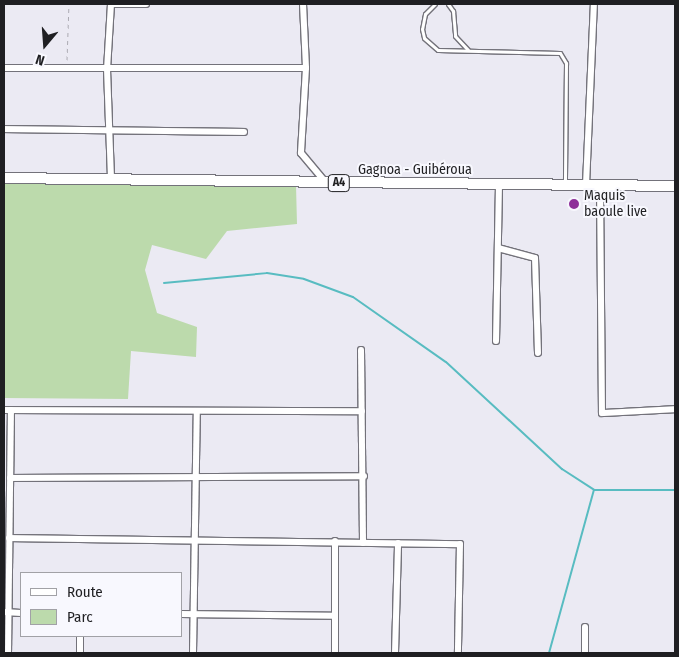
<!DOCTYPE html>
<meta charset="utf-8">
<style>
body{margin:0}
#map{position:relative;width:679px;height:657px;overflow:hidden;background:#ebeaf3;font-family:"Fira Sans Condensed",sans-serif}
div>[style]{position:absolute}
.green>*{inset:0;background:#bcdaac}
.stream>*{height:2px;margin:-1px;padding:0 1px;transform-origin:1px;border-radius:1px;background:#58bcc1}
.path>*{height:1px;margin-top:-0.5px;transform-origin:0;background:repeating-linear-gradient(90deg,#abaab2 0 4px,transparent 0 8px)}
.roads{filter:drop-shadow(1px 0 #73727a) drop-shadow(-1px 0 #73727a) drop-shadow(0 1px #73727a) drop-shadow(0 -1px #73727a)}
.lane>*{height:3px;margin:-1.5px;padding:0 1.5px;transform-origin:1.5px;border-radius:1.5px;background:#fff}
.street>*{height:6px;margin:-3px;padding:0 3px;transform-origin:3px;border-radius:3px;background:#fff}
.primary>*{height:10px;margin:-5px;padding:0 5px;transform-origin:5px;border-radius:5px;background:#fff}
.dots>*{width:14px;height:14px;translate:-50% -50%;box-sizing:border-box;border:2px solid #f8f8fe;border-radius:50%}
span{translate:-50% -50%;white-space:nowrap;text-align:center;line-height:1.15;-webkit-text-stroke:4px #f8f8fe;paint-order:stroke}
.shield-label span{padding:1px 4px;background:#f8f8fe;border:1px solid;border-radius:4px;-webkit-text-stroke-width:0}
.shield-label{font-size:12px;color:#1f1f22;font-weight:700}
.street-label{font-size:14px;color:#1f1f22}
.poi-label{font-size:14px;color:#1f1f22}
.left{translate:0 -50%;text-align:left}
.frame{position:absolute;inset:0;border:5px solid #1f1f22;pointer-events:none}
.legend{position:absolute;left:20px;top:572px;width:162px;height:65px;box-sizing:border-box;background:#f8f8fe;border:1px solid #a1a1a6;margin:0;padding:6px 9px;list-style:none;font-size:15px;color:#1f1f22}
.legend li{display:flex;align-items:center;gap:10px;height:25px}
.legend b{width:25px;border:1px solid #a1a1a6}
.north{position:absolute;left:20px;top:20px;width:50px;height:50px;-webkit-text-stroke:4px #f8f8fe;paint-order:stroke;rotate:198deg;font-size:14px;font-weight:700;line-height:20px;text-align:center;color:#1f1f22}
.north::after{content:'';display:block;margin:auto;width:18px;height:22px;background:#1f1f22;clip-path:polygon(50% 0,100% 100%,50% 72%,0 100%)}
</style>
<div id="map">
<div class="green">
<i style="clip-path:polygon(4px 179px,296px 185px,297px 224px,227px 231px,206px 259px,152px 245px,145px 270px,157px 313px,197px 327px,196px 357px,131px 351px,128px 399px,4px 398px)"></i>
</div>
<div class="stream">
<i style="left:164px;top:283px;width:103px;rotate:-5.5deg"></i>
<i style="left:267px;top:273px;width:37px;rotate:9deg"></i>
<i style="left:304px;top:279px;width:52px;rotate:20.2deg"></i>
<i style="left:353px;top:297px;width:113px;rotate:35deg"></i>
<i style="left:446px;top:362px;width:158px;rotate:42.7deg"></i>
<i style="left:562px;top:469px;width:38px;rotate:33deg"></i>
<i style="left:549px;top:653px;width:169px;rotate:-74.6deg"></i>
<i style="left:594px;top:490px;width:81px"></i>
</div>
<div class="path">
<i style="left:67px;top:60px;width:56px;rotate:-88deg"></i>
</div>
<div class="roads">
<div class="lane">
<i style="left:435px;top:4px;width:14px;rotate:135deg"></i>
<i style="left:425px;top:14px;width:15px;rotate:101deg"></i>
<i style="left:422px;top:29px;width:9px;rotate:77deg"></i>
<i style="left:424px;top:38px;width:18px;rotate:41deg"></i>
<i style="left:438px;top:50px;width:122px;rotate:1.4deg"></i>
<i style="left:560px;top:53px;width:12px;rotate:59deg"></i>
<i style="left:566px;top:63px;width:120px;rotate:90.5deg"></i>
<i style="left:448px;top:4px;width:9px;rotate:54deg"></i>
<i style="left:453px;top:11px;width:25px;rotate:85deg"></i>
<i style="left:455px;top:36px;width:19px;rotate:47deg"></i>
</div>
<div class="street">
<i style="left:111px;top:4px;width:65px;rotate:93.5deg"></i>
<i style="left:107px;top:69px;width:111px;rotate:87.9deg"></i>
<i style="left:111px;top:4px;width:35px"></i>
<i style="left:303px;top:4px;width:64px;rotate:87.3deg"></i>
<i style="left:4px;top:68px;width:302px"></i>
<i style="left:306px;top:68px;width:85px;rotate:93.4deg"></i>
<i style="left:301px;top:153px;width:38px;rotate:50deg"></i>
<i style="left:4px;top:129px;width:240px;rotate:0.7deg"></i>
<i style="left:586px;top:185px;width:181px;rotate:-87.5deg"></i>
<i style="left:600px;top:185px;width:228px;rotate:89.5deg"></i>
<i style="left:602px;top:413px;width:73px;rotate:-3.1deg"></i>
<i style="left:498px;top:248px;width:38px;rotate:15deg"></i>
<i style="left:535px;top:258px;width:95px;rotate:88.2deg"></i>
<i style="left:496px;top:341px;width:157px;rotate:-88.9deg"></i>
<i style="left:361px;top:350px;width:193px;rotate:89.4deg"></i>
<i style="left:4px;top:410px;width:358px;rotate:0.2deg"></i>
<i style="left:10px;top:478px;width:354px;rotate:-0.3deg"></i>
<i style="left:9px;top:538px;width:451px;rotate:0.8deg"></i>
<i style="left:460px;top:544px;width:109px;rotate:91.1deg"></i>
<i style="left:335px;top:541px;width:112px;rotate:90deg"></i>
<i style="left:4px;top:612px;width:17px;rotate:3deg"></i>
<i style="left:181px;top:614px;width:153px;rotate:0.7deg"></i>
<i style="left:80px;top:636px;width:17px;rotate:90deg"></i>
<i style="left:8px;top:653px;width:243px;rotate:-89.3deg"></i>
<i style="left:193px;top:653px;width:242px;rotate:-89.1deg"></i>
<i style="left:395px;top:653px;width:110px;rotate:-88.4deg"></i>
<i style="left:585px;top:653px;width:26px;rotate:-90deg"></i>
</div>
<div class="primary">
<i style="left:4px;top:178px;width:671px;rotate:0.68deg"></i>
</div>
</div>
<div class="dots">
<i style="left:574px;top:204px;background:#8e2f99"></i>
</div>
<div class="shield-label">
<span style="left:339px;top:183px">A4</span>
</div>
<div class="street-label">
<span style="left:415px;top:170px">Gagnoa - Guibéroua</span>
</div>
<div class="poi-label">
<span class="left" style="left:584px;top:204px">Maquis<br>baoule live</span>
</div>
<div class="frame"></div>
<ul class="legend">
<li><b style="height:6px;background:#fff"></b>Route</li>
<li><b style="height:14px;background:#bcdaac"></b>Parc</li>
</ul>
<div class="north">N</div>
</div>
